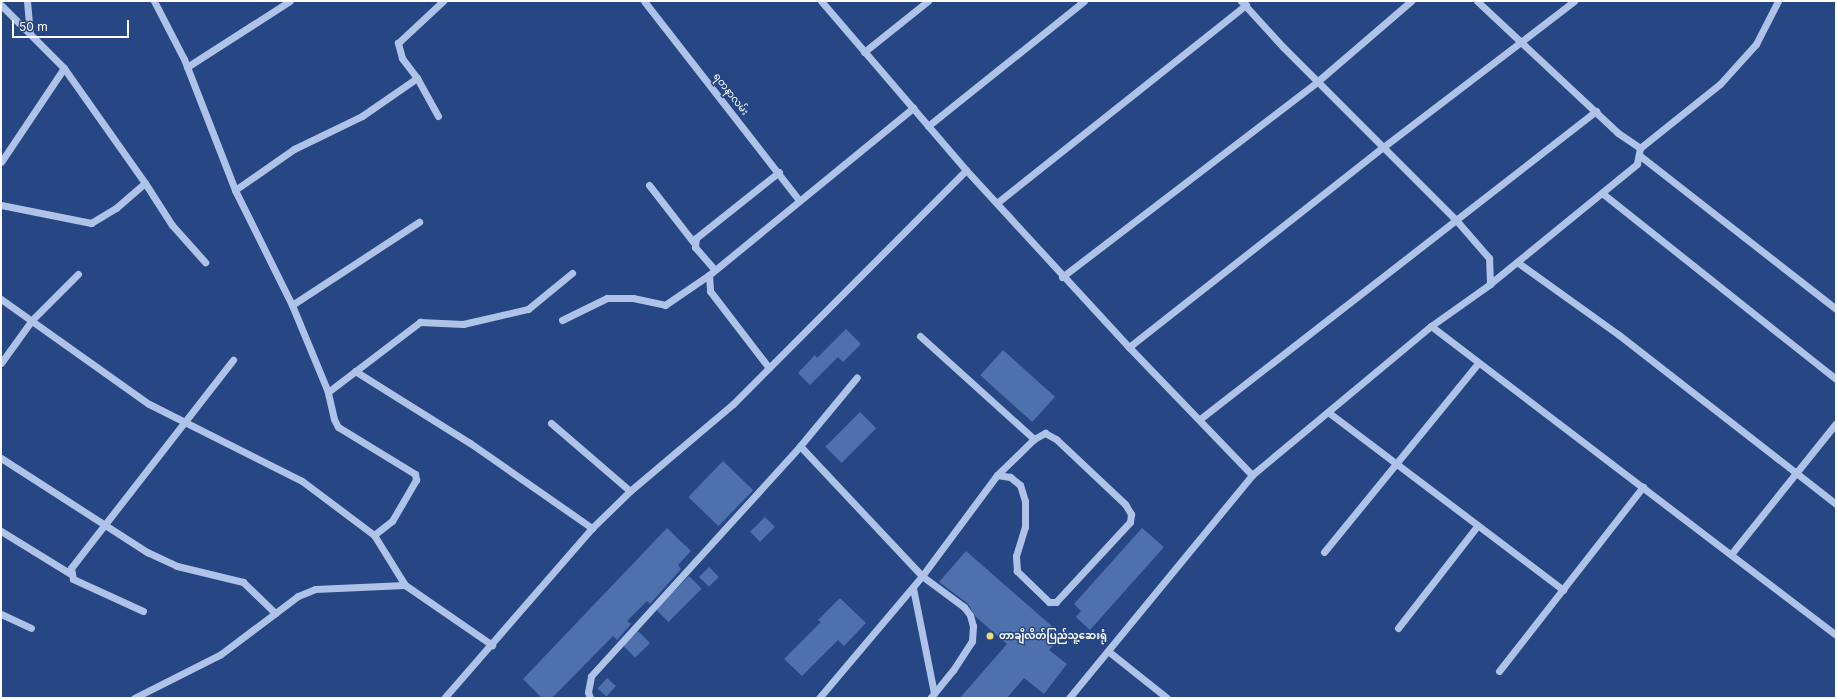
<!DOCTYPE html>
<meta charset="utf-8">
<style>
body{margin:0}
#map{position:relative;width:1837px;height:699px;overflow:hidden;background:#264684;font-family:Inter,"Noto Sans Myanmar",sans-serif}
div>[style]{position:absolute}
.building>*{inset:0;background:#4e70ac;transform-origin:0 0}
.minor>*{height:7px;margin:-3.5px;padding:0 3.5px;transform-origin:3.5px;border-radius:3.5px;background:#afc3e8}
.dots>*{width:11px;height:11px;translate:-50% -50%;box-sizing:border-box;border:2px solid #264684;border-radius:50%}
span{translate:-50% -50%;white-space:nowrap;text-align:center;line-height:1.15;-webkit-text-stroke:3px #264684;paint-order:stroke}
.street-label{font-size:10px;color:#fff}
.poi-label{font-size:10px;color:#fff;font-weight:700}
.left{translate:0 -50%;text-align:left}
.frame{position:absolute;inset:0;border:2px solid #fff;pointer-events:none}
.scale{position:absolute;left:12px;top:20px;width:117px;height:18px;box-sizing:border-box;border:2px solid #fff;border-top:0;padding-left:5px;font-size:12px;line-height:14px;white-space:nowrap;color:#fff;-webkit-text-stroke:3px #264684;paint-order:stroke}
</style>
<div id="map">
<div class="building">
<i style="clip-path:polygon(846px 329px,861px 344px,843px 362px,838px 357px,810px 385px,798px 373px,815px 355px,817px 358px)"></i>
<i style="left:1003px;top:350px;width:70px;height:34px;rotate:42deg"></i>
<i style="left:860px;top:412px;width:23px;height:49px;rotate:45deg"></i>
<i style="left:723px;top:461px;width:42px;height:50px;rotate:44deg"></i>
<i style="left:765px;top:517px;width:14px;height:21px;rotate:45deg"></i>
<i style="clip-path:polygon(667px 528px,691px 551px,678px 565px,681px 569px,650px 604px,647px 601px,627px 621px,631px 624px,617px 640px,613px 636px,552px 698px,542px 698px,523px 679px)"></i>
<i style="clip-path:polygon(1142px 528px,1164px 547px,1090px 630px,1076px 617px,1081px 611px,1074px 604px)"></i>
<i style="clip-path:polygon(966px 551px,1062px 635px,1049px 650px,1067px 664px,1044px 694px,1024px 678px,1007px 698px,960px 698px,1007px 644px,976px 617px,967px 603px,939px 582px)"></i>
<i style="left:709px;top:567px;width:14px;height:14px;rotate:45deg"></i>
<i style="left:689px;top:576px;width:18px;height:47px;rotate:45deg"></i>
<i style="clip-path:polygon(840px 598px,866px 623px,844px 646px,838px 640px,802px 676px,784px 659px,821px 622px,818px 620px)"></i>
<i style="left:638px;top:631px;width:17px;height:21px;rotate:45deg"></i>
<i style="left:607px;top:678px;width:12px;height:14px;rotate:42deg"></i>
</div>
<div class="minor">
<i style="left:27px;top:1px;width:33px;rotate:85deg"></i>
<i style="left:154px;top:1px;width:65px;rotate:62.7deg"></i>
<i style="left:184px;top:59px;width:141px;rotate:68.7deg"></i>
<i style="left:644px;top:1px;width:252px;rotate:52.1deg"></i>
<i style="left:1477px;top:1px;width:193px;rotate:43.1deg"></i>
<i style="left:1618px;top:133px;width:27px;rotate:34deg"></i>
<i style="left:1640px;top:148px;width:16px;rotate:101deg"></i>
<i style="left:1637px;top:164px;width:190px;rotate:140.8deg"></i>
<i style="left:1px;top:5px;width:89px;rotate:45deg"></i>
<i style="left:64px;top:68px;width:113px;rotate:123.8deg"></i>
<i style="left:864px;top:52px;width:82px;rotate:-38.6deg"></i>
<i style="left:187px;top:67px;width:122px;rotate:-32.7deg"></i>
<i style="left:438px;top:116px;width:43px;rotate:-118.9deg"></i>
<i style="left:417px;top:78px;width:25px;rotate:-127deg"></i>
<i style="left:402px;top:58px;width:16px;rotate:-105deg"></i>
<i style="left:398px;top:43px;width:62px;rotate:-43deg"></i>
<i style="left:928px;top:126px;width:200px;rotate:-38.7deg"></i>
<i style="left:1640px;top:148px;width:102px;rotate:-38.7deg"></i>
<i style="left:1720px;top:84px;width:54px;rotate:-48deg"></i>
<i style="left:1756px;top:44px;width:48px;rotate:-62.9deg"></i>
<i style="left:1639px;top:155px;width:250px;rotate:38deg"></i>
<i style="left:966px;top:170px;width:241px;rotate:47.4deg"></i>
<i style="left:145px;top:183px;width:50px;rotate:57.3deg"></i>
<i style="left:172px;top:225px;width:50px;rotate:48.3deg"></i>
<i style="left:649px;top:185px;width:73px;rotate:52.2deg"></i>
<i style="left:1602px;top:193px;width:299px;rotate:38.5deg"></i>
<i style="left:998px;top:202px;width:317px;rotate:-38.5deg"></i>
<i style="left:1px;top:205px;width:92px;rotate:11.3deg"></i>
<i style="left:91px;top:223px;width:29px;rotate:-31deg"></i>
<i style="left:116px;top:208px;width:38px;rotate:-41deg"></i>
<i style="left:145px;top:183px;width:141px;rotate:-125.2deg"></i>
<i style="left:1517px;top:262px;width:125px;rotate:35.6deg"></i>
<i style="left:1619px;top:335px;width:275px;rotate:37.9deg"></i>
<i style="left:714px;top:269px;width:29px;rotate:-131deg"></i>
<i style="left:695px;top:247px;width:9px;rotate:-84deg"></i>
<i style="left:696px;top:238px;width:106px;rotate:-38.5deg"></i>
<i style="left:709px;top:275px;width:16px;rotate:86deg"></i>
<i style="left:710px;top:291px;width:97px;rotate:52.5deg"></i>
<i style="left:1062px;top:277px;width:322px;rotate:-37.4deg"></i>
<i style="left:1318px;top:81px;width:123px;rotate:-40.7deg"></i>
<i style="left:1px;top:299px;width:181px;rotate:35.4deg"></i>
<i style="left:149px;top:404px;width:171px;rotate:26.7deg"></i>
<i style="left:302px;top:481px;width:90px;rotate:36.9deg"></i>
<i style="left:374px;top:535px;width:59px;rotate:58.2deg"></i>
<i style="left:405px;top:585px;width:106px;rotate:34.6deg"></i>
<i style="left:292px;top:305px;width:152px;rotate:-33.2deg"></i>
<i style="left:562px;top:320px;width:50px;rotate:-26.1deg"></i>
<i style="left:607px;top:298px;width:26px"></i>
<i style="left:633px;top:298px;width:33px;rotate:12deg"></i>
<i style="left:665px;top:305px;width:53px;rotate:-34.3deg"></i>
<i style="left:709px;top:275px;width:264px;rotate:-39.3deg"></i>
<i style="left:1431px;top:326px;width:509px;rotate:37.34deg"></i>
<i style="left:920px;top:336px;width:154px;rotate:42.1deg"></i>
<i style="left:1px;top:363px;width:53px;rotate:-54.2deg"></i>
<i style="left:32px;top:320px;width:65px;rotate:-45deg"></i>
<i style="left:355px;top:371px;width:136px;rotate:32.1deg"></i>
<i style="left:470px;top:443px;width:149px;rotate:34.9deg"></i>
<i style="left:592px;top:528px;width:225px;rotate:131deg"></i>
<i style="left:328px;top:392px;width:116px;rotate:-37.3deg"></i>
<i style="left:420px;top:322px;width:43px;rotate:2.7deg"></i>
<i style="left:463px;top:324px;width:67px;rotate:-13deg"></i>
<i style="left:528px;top:309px;width:57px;rotate:-39.3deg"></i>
<i style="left:1328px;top:412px;width:295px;rotate:37.1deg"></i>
<i style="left:1200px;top:419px;width:502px;rotate:-37.87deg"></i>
<i style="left:551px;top:423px;width:104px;rotate:40.7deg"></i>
<i style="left:800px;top:446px;width:178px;rotate:46.8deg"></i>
<i style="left:922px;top:576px;width:52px;rotate:36.4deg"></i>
<i style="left:964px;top:607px;width:10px;rotate:53deg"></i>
<i style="left:970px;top:615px;width:11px;rotate:75deg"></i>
<i style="left:973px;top:626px;width:15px;rotate:94deg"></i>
<i style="left:972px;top:641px;width:35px;rotate:123deg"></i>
<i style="left:953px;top:670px;width:36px;rotate:129deg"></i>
<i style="left:1px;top:458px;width:174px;rotate:32.8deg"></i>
<i style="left:147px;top:552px;width:33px;rotate:25deg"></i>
<i style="left:177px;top:566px;width:68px;rotate:13.6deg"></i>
<i style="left:243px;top:582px;width:45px;rotate:44.1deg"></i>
<i style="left:1252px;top:475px;width:178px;rotate:-133.9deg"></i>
<i style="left:1129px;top:347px;width:322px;rotate:-38.2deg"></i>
<i style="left:1382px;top:148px;width:242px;rotate:-37.4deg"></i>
<i style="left:592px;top:528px;width:53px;rotate:-44.2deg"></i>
<i style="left:630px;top:491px;width:135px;rotate:-40.2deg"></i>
<i style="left:733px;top:404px;width:330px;rotate:-45.1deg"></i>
<i style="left:966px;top:170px;width:223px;rotate:-130.6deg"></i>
<i style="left:1px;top:531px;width:82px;rotate:31.6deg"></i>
<i style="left:374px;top:535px;width:23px;rotate:-38deg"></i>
<i style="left:392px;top:521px;width:48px;rotate:-59.7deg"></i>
<i style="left:416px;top:480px;width:6px;rotate:-99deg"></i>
<i style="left:415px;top:474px;width:90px;rotate:-148.6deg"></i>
<i style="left:338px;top:427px;width:9px;rotate:-117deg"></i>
<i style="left:334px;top:419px;width:28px;rotate:-103deg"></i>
<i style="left:328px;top:392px;width:94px;rotate:-112.5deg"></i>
<i style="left:292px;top:305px;width:128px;rotate:-116.4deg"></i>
<i style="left:235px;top:190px;width:72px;rotate:-34.8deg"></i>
<i style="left:294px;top:149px;width:76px;rotate:-25.9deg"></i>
<i style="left:362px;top:116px;width:67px;rotate:-34.6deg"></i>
<i style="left:1324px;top:552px;width:244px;rotate:-50.8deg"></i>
<i style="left:1732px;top:553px;width:166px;rotate:-51.3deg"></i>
<i style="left:913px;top:588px;width:107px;rotate:78.7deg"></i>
<i style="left:143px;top:611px;width:77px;rotate:-155.4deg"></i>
<i style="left:73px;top:579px;width:11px;rotate:-100deg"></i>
<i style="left:71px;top:568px;width:264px;rotate:-52.1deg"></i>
<i style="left:1px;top:614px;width:33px;rotate:25deg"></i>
<i style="left:1398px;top:628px;width:130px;rotate:-52.2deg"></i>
<i style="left:1108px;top:651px;width:75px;rotate:38.5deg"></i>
<i style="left:1499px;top:671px;width:234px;rotate:-52deg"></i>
<i style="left:134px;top:698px;width:97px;rotate:-26.8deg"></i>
<i style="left:221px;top:654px;width:96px;rotate:-37deg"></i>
<i style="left:298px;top:596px;width:18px;rotate:-22deg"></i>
<i style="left:315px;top:589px;width:90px;rotate:-2.5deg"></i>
<i style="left:590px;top:698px;width:6px;rotate:-108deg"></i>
<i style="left:588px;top:692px;width:16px;rotate:-79deg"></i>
<i style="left:591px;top:676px;width:311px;rotate:-47.7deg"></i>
<i style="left:800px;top:446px;width:89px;rotate:-50.4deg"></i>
<i style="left:819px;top:698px;width:160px;rotate:-49.8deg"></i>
<i style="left:922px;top:576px;width:126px;rotate:-53.4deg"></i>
<i style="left:997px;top:475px;width:52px;rotate:-44.2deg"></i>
<i style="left:1034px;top:439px;width:13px;rotate:-29deg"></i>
<i style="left:1045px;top:433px;width:13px;rotate:29deg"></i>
<i style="left:1056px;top:439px;width:95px;rotate:43.3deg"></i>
<i style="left:1125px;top:504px;width:12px;rotate:59deg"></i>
<i style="left:1131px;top:514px;width:8px;rotate:97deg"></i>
<i style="left:1130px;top:522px;width:109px;rotate:132.8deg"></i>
<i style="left:1056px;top:602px;width:7px;rotate:180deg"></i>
<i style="left:1049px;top:602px;width:45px;rotate:-135.9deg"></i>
<i style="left:1017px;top:571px;width:15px;rotate:-94deg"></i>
<i style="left:1016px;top:556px;width:30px;rotate:-73deg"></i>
<i style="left:1025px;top:527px;width:26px;rotate:-90deg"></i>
<i style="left:1025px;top:501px;width:17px;rotate:-107deg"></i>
<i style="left:1020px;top:485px;width:13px;rotate:-141deg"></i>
<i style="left:1010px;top:477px;width:13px;rotate:-171deg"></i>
<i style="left:1069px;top:698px;width:288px;rotate:-50.6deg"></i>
<i style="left:1252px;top:475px;width:233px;rotate:-39.8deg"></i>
<i style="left:1431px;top:326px;width:72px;rotate:-35.4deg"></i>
<i style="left:1490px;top:284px;width:26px;rotate:-92deg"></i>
<i style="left:1489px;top:258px;width:49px;rotate:-130.9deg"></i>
<i style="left:1457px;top:221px;width:246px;rotate:-135deg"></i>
<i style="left:1283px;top:47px;width:62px;rotate:-132.4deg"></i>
</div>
<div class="dots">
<i style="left:990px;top:636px;background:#f1d974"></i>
</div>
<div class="street-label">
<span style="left:731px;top:94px;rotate:52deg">ရတနာလမ်း</span>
</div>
<div class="poi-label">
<span class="left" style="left:999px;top:636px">တာချီလိတ်ပြည်သူ့ဆေးရုံ</span>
</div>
<div class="frame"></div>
<div class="scale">50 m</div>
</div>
